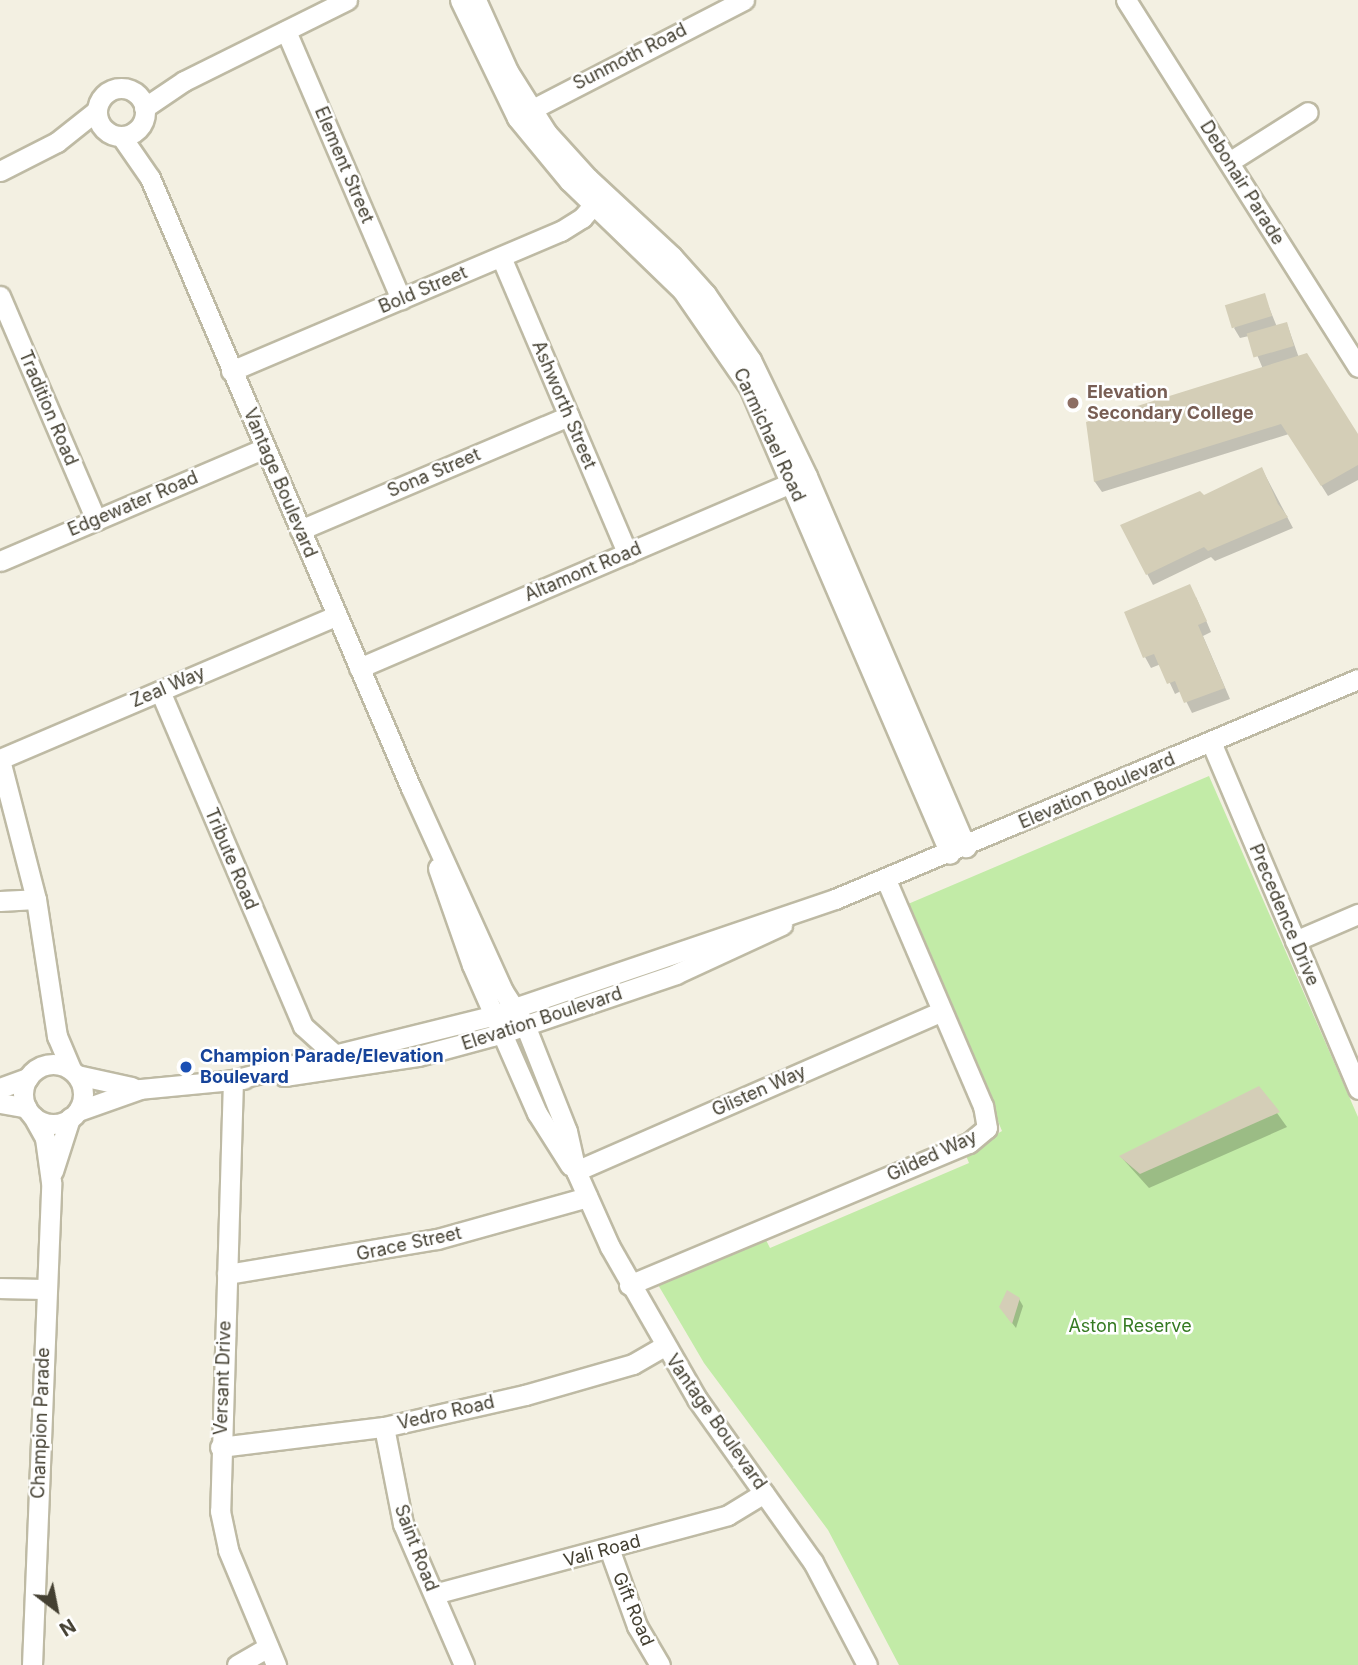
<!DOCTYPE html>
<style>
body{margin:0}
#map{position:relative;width:1358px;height:1665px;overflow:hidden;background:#f3f0e2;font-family:Inter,sans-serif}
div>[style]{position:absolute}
.green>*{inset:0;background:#c2eba7}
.shadow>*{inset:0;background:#0003}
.building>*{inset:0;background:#d4ceb7;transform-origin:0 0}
.roads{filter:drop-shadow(2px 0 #bebaa4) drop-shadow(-2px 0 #bebaa4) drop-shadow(0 2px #bebaa4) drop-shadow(0 -2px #bebaa4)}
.minor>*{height:19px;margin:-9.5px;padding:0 9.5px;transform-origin:9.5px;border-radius:9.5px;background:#fff}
.minor>.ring{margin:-9.5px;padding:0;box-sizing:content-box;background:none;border:19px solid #fff;border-radius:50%}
.dots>*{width:19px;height:19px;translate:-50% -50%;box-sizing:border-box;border:4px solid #fff;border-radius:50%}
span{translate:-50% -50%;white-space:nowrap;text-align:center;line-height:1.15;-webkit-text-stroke:5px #fff;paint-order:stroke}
.street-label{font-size:18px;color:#444032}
.education-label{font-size:18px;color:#785e54;font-weight:700}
.left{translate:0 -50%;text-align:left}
.transit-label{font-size:18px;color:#164399;font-weight:700}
.park-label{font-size:18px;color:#357a22}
.north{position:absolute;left:21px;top:1574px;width:70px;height:70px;-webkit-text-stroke:5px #fff;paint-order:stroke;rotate:148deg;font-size:19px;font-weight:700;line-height:28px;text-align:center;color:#444032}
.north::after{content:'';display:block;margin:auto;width:24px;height:32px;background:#444032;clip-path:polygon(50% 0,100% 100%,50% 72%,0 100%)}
</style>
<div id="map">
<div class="green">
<i style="clip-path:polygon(1209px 776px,1358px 1117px,1358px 1665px,899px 1665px,828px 1530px,704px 1363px,657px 1283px,765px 1238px,770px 1248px,969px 1163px,965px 1153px,1002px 1131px,908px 904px)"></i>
</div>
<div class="shadow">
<i style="clip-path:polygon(1264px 295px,1277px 327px,1287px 324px,1299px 358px,1358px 438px,1358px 480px,1328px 496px,1289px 434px,1102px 492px,1095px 482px,1088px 423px,1263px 369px,1249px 336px,1240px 338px,1234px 328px)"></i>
<i style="clip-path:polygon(1262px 469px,1293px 528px,1215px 561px,1211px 557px,1153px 585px,1122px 526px,1204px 498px)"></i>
<i style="clip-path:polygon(1196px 597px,1211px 632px,1203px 636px,1230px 699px,1192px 713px,1181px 691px,1175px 694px,1161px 664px,1151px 668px,1145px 657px)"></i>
<i style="clip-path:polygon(1259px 1088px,1287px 1127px,1149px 1188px,1121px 1157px)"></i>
<i style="clip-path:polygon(1019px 1299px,1023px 1306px,1016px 1328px,1005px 1314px)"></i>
</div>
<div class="building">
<i style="left:1265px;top:293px;width:24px;height:42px;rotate:73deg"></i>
<i style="left:1287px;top:322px;width:25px;height:42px;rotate:74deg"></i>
<i style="clip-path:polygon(1307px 353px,1358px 434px,1358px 465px,1321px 486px,1281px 424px,1094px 482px,1086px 422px)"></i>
<i style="clip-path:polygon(1262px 467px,1278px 504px,1288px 517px,1208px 551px,1204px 547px,1146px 575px,1120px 525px,1200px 491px,1204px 495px)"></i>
<i style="clip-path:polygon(1190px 584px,1207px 621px,1198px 625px,1225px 688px,1184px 703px,1175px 681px,1167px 684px,1154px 654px,1143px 658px,1124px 612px)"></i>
<i style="clip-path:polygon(1259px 1086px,1280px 1112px,1140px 1174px,1119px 1156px)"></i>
<i style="clip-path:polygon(1007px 1290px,1020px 1298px,1012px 1324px,999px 1307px)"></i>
</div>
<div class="roads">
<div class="minor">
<i style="left:460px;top:0;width:131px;rotate:64.2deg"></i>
<i style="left:517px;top:118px;width:82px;rotate:50.5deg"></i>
<i style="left:569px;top:181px;width:157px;rotate:44deg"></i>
<i style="left:682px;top:290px;width:118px;rotate:55.4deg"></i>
<i style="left:749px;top:387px;width:508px;rotate:66.71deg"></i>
<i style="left:476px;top:0;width:78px;rotate:65.7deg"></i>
<i style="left:508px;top:71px;width:73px;rotate:57.8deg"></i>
<i style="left:547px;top:133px;width:61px;rotate:47.7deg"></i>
<i style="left:588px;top:178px;width:115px;rotate:42.9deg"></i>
<i style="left:672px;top:256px;width:51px;rotate:48.2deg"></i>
<i style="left:706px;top:294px;width:80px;rotate:55.7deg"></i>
<i style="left:751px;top:360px;width:129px;rotate:64.2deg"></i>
<i style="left:807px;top:476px;width:404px;rotate:66.8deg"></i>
<i style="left:1126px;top:0;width:434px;rotate:57.7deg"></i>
<i style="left:286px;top:31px;width:292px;rotate:66.8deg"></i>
<i class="ring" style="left:97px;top:88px;width:29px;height:29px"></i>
<i style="left:144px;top:108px;width:48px;rotate:-34deg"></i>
<i style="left:184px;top:81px;width:182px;rotate:-26.4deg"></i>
<i style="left:521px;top:115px;width:251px;rotate:-27.3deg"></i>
<i style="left:121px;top:136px;width:51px;rotate:55.4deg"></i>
<i style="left:150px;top:178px;width:663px;rotate:66.84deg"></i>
<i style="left:411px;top:788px;width:223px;rotate:65.6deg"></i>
<i style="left:503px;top:991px;width:40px;rotate:57.1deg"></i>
<i style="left:525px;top:1025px;width:114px;rotate:68.4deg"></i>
<i style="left:567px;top:1131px;width:41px;rotate:77.3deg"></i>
<i style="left:576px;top:1171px;width:83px;rotate:65.9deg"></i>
<i style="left:610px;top:1247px;width:175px;rotate:60.2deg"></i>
<i style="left:697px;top:1399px;width:200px;rotate:54.6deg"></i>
<i style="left:813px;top:1562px;width:116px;rotate:62.3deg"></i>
<i style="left:1229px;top:162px;width:93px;rotate:-32.3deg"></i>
<i style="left:0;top:171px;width:64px;rotate:-27deg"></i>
<i style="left:57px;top:142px;width:50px;rotate:-38.5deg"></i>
<i style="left:501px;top:257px;width:322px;rotate:66.9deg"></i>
<i style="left:0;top:296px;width:244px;rotate:66.8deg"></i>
<i style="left:231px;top:371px;width:358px;rotate:-23deg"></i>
<i style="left:561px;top:231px;width:25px;rotate:-32deg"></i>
<i style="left:582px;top:218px;width:29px;rotate:-49deg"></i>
<i style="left:300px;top:530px;width:292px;rotate:-23deg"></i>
<i style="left:0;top:561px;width:288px;rotate:-23.1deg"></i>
<i style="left:359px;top:668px;width:482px;rotate:-23.2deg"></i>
<i style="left:160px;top:691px;width:364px;rotate:66.9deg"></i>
<i style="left:303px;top:1026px;width:42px;rotate:42.1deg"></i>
<i style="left:1211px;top:742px;width:377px;rotate:67deg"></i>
<i style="left:0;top:759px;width:366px;rotate:-23.1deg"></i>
<i style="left:0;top:760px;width:144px;rotate:75.5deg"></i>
<i style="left:36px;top:899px;width:139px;rotate:81.3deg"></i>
<i style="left:57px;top:1036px;width:36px;rotate:67deg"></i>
<i style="left:438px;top:868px;width:103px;rotate:70.7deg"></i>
<i style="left:472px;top:965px;width:162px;rotate:66.3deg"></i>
<i style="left:537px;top:1113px;width:62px;rotate:57.6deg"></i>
<i style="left:0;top:901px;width:36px;rotate:-3deg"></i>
<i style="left:1295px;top:941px;width:69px;rotate:-23.2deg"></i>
<i class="ring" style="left:23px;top:1064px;width:41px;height:41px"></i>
<i style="left:77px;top:1075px;width:56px;rotate:12.3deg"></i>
<i style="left:284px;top:1076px;width:135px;rotate:-8.5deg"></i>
<i style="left:418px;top:1056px;width:88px;rotate:-15.1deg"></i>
<i style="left:503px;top:1033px;width:183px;rotate:-18.8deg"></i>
<i style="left:676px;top:974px;width:117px;rotate:-24.8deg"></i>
<i style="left:233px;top:1080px;width:263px;rotate:-13.9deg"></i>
<i style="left:488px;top:1017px;width:367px;rotate:-18.8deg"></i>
<i style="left:835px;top:899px;width:567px;rotate:-22.81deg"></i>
<i style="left:233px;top:1080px;width:431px;rotate:91.7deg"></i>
<i style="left:220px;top:1511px;width:40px;rotate:78deg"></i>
<i style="left:228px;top:1550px;width:125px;rotate:67.3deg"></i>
<i style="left:0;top:1088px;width:30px;rotate:-20deg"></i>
<i style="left:0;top:1103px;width:27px;rotate:10deg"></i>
<i style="left:78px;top:1111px;width:66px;rotate:-19.5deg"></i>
<i style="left:140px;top:1089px;width:104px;rotate:-5.5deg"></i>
<i style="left:53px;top:1171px;width:56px;rotate:-72.2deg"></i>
<i style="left:576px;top:1171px;width:399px;rotate:-23.6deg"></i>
<i style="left:227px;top:1274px;width:213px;rotate:-9.5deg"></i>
<i style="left:437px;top:1239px;width:156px;rotate:-15.6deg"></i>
<i style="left:629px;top:1285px;width:368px;rotate:-22.7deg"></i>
<i style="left:969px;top:1143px;width:23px;rotate:-40deg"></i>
<i style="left:987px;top:1128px;width:22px;rotate:-100deg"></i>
<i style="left:983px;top:1106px;width:246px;rotate:-113.2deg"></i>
<i style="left:0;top:1288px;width:46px;rotate:1.2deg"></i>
<i style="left:384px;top:1427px;width:99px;rotate:78.9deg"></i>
<i style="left:403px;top:1524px;width:154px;rotate:66.6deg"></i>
<i style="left:220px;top:1447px;width:165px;rotate:-7deg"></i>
<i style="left:384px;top:1427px;width:145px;rotate:-12.8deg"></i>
<i style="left:525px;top:1395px;width:112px;rotate:-16deg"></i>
<i style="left:633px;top:1364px;width:36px;rotate:-30deg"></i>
<i style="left:610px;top:1551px;width:80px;rotate:70.2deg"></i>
<i style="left:637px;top:1626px;width:45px;rotate:59.5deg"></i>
<i style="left:434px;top:1594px;width:304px;rotate:-15deg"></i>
<i style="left:728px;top:1515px;width:42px;rotate:-31.4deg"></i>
<i style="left:32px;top:1665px;width:483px;rotate:-87.7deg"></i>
<i style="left:51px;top:1182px;width:44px;rotate:-97.8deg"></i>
<i style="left:45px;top:1138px;width:25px;rotate:-119deg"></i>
<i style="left:237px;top:1665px;width:36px;rotate:-30deg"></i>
</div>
</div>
<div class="dots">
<i style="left:1073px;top:403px;background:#8d6e63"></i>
<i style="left:186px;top:1067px;background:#1a4fb4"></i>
</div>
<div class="street-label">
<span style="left:630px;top:57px;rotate:-27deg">Sunmoth Road</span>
<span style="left:344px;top:165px;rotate:67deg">Element Street</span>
<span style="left:1242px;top:183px;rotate:58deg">Debonair Parade</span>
<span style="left:423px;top:290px;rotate:-23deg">Bold Street</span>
<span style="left:564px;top:405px;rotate:67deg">Ashworth Street</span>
<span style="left:48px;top:408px;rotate:67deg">Tradition Road</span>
<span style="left:769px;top:435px;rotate:65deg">Carmichael Road</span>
<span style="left:434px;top:473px;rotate:-23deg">Sona Street</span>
<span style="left:280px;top:483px;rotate:67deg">Vantage Boulevard</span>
<span style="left:133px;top:504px;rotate:-23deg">Edgewater Road</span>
<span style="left:583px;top:572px;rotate:-23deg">Altamont Road</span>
<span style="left:168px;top:687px;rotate:-23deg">Zeal Way</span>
<span style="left:1097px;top:791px;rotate:-23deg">Elevation Boulevard</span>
<span style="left:231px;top:859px;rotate:67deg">Tribute Road</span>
<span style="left:1284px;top:915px;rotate:67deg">Precedence Drive</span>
<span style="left:542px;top:1019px;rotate:-18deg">Elevation Boulevard</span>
<span style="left:759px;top:1091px;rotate:-24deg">Glisten Way</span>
<span style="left:932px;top:1156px;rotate:-25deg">Gilded Way</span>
<span style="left:409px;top:1244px;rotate:-12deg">Grace Street</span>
<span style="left:223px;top:1378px;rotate:-88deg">Versant Drive</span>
<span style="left:446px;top:1413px;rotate:-13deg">Vedro Road</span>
<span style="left:716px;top:1422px;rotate:55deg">Vantage Boulevard</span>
<span style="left:41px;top:1423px;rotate:-88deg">Champion Parade</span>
<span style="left:416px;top:1548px;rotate:69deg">Saint Road</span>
<span style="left:602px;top:1551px;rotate:-15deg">Vali Road</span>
<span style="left:633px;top:1609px;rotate:67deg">Gift Road</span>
</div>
<div class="education-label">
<span class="left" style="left:1087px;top:403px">Elevation<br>Secondary College</span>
</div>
<div class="transit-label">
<span class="left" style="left:200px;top:1067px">Champion Parade/Elevation<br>Boulevard</span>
</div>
<div class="park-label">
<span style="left:1130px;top:1326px">Aston Reserve</span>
</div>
<div class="north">N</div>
</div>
